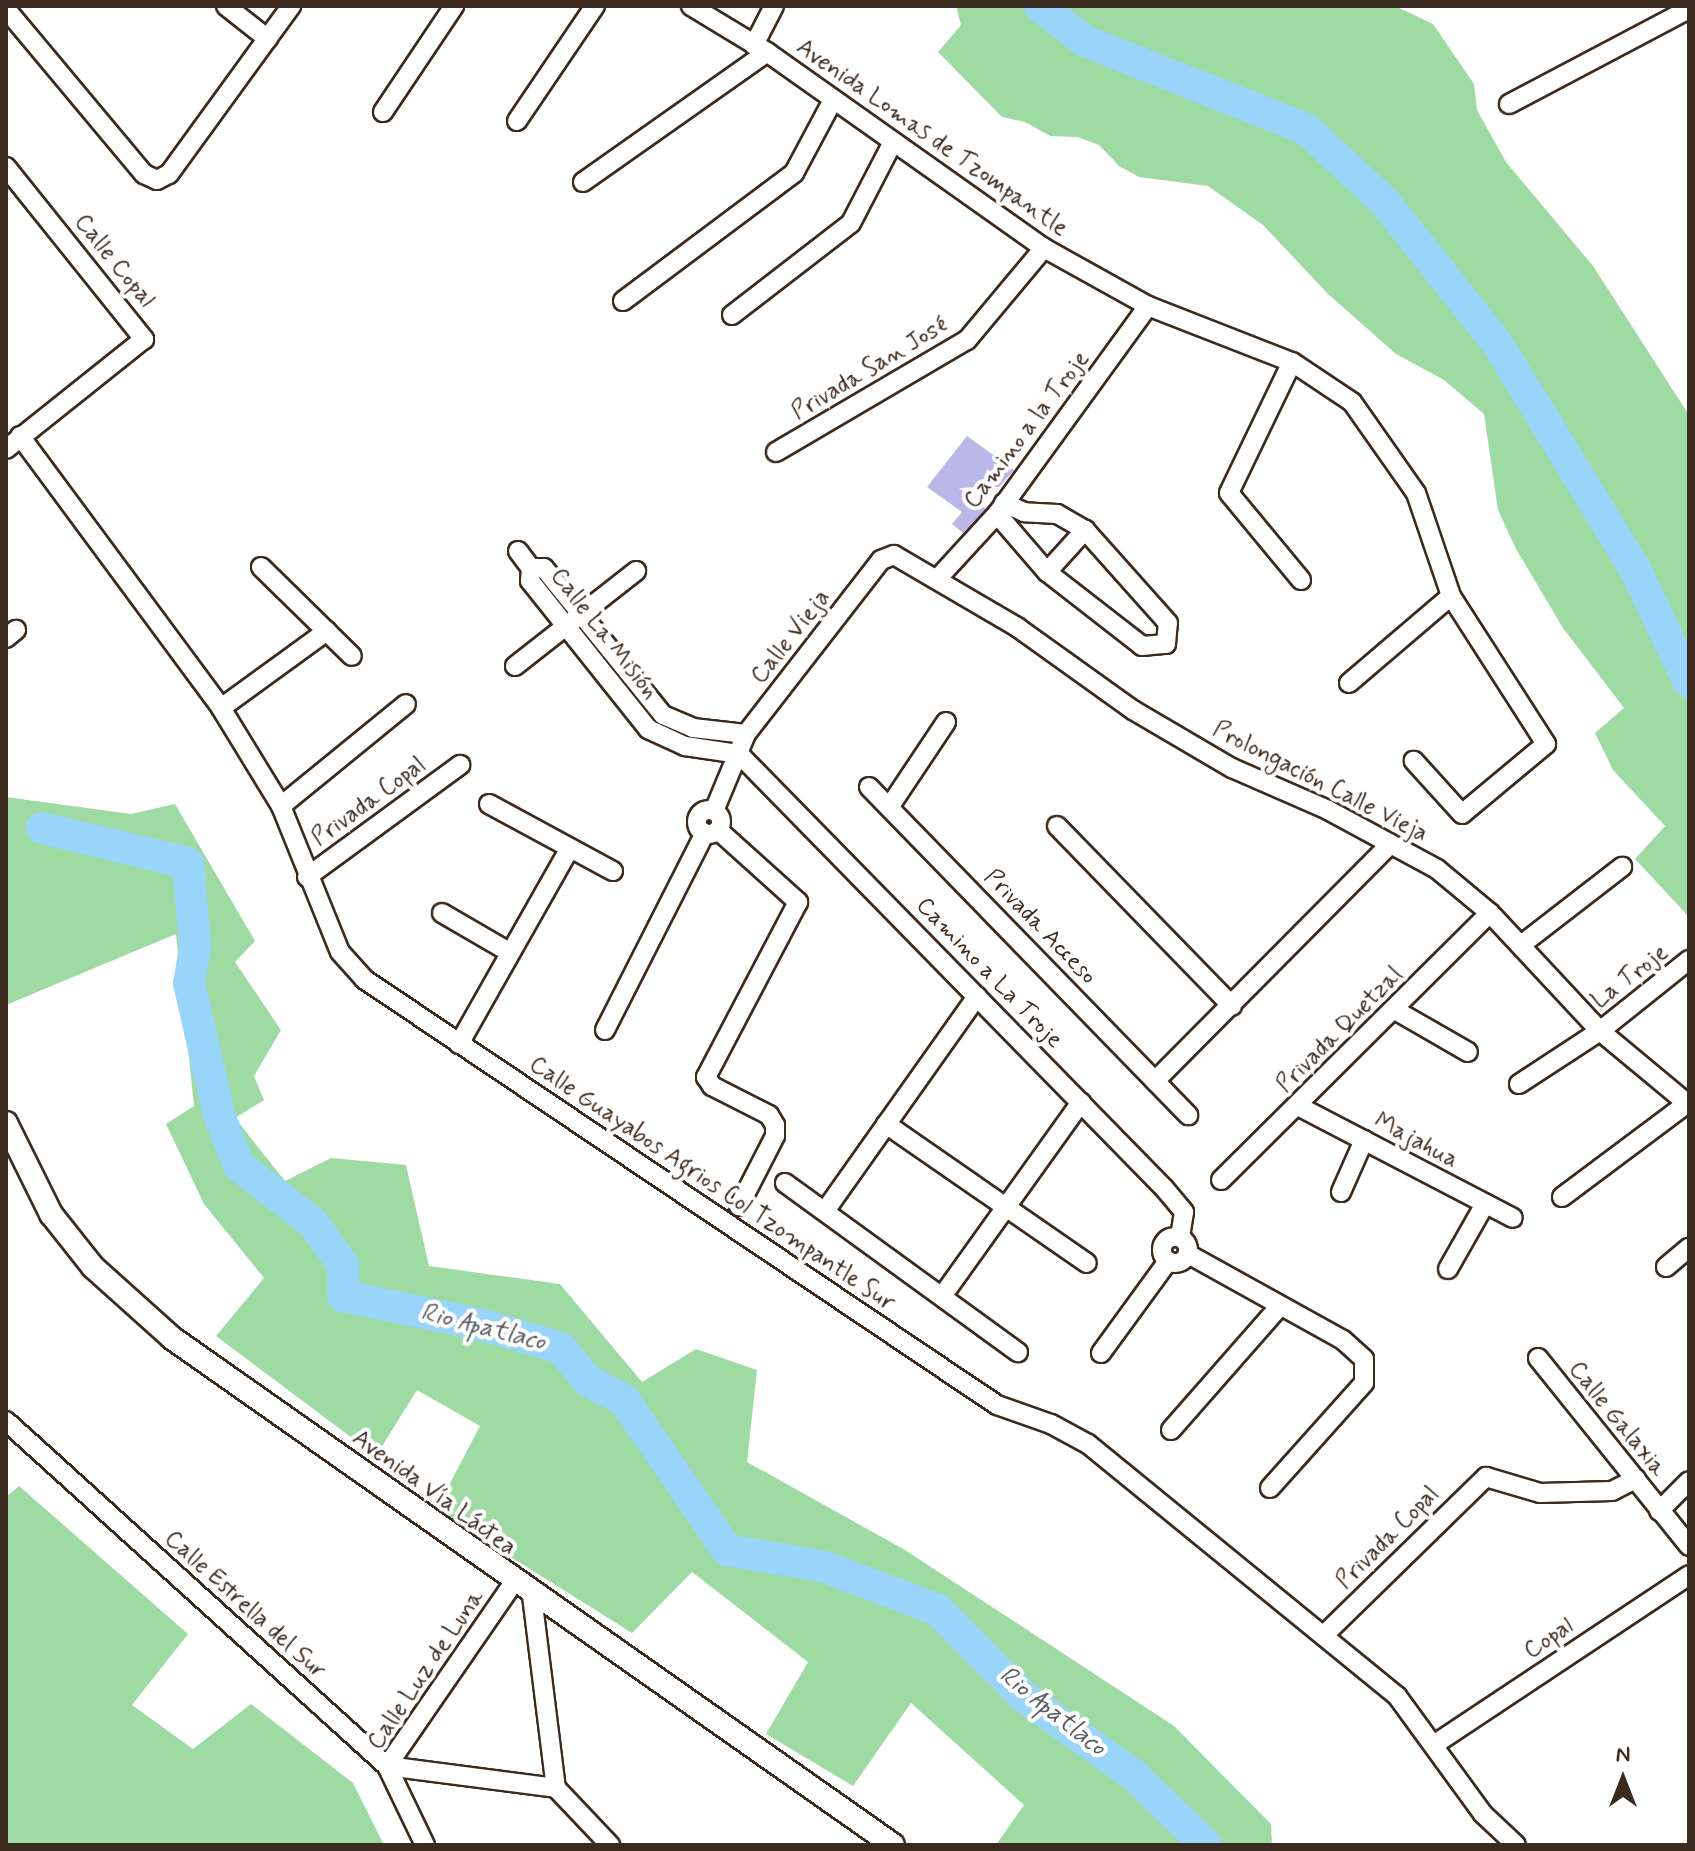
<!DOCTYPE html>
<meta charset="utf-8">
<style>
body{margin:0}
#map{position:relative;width:1695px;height:1851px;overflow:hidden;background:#fff;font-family:Mynerve,sans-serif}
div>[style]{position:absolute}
.green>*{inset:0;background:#9edba3}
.river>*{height:32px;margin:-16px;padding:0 16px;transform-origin:16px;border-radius:16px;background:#99d4fa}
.building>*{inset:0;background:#bbb8e9}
.roads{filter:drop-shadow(2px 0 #3b2a1e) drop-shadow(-2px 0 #3b2a1e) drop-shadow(0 2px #3b2a1e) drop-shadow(0 -2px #3b2a1e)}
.minor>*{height:18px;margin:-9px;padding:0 9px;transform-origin:9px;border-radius:9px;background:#fff}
.minor>.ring{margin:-9px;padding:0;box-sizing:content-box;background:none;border:18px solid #fff;border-radius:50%}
.tertiary>*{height:22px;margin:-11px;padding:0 11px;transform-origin:11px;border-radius:11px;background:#fff}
span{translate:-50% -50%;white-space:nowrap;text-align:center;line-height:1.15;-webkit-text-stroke:8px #fff;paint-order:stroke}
.street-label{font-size:24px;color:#3b2a1e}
.water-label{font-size:26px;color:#575d60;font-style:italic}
.frame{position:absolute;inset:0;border:8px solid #3b2a1e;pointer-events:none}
.north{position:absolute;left:1583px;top:1739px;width:80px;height:80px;-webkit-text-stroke:6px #fff;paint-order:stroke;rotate:0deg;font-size:22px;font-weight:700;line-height:32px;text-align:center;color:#3b2a1e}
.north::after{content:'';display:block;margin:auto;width:28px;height:36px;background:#3b2a1e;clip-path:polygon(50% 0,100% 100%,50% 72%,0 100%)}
</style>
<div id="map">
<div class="green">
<i style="clip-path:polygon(956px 6px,1395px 6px,1433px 24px,1474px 84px,1477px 110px,1506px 162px,1593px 266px,1689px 415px,1689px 917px,1635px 859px,1665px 826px,1613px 770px,1595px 733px,1624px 708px,1563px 628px,1516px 549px,1498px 510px,1484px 414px,1444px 380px,1396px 354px,1328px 294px,1263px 225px,1208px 186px,1139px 177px,1119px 166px,1099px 145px,1077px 137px,1050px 136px,1025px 122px,1002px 117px,938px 52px,961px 25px)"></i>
<i style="clip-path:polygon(6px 797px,131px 814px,175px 804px,255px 941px,235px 962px,281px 1030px,254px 1076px,264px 1100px,235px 1118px,285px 1181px,331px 1158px,406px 1165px,429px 1266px,560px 1284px,642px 1382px,696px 1349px,757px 1370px,747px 1462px,905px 1550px,1174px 1726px,1271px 1824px,1272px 1845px,996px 1845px,1024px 1805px,911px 1703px,853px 1786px,766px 1734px,808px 1662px,692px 1572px,632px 1633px,436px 1510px,480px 1426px,417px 1390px,376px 1456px,216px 1336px,264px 1278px,204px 1204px,166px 1124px,194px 1106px,176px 934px,6px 1005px)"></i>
<i style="clip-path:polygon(19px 1486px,188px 1634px,132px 1705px,193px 1749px,251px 1704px,353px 1783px,384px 1845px,6px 1845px,6px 1497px)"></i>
</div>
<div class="river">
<i style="left:1040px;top:6px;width:57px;rotate:37.9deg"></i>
<i style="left:1085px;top:41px;width:238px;rotate:21.7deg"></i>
<i style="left:1306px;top:129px;width:106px;rotate:42.7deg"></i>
<i style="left:1384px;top:201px;width:181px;rotate:51.5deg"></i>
<i style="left:1497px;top:343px;width:265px;rotate:58.6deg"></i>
<i style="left:1635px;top:569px;width:125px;rotate:64.5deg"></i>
<i style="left:42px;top:828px;width:150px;rotate:13.5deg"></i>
<i style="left:188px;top:863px;width:84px;rotate:85.2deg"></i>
<i style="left:195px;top:947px;width:36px;rotate:99deg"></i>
<i style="left:189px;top:983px;width:135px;rotate:77.2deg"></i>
<i style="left:219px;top:1115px;width:55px;rotate:68.6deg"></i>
<i style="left:239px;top:1166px;width:93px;rotate:37.6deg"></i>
<i style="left:313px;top:1223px;width:52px;rotate:54.5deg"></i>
<i style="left:343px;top:1265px;width:31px;rotate:90deg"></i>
<i style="left:343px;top:1296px;width:143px;rotate:11.7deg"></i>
<i style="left:483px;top:1325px;width:81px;rotate:16.4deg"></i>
<i style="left:561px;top:1348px;width:43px;rotate:50.7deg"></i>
<i style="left:588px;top:1381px;width:41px;rotate:27.8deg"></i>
<i style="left:624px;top:1400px;width:182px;rotate:55.5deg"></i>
<i style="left:727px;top:1550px;width:99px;rotate:9.8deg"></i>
<i style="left:825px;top:1567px;width:121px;rotate:20.8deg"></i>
<i style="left:938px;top:1610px;width:122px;rotate:45.3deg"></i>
<i style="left:1024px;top:1697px;width:136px;rotate:35.4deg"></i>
<i style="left:1135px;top:1776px;width:99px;rotate:44.2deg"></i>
</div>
<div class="building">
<i style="clip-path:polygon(967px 436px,1014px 470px,999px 487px,959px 488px,986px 509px,963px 533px,952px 524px,962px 512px,927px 487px)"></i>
</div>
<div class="roads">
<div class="minor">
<i style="left:226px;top:6px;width:53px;rotate:38.2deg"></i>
<i style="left:691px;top:6px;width:89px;rotate:31.2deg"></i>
<i style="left:767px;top:52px;width:339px;rotate:35.3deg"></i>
<i style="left:1044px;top:248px;width:119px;rotate:29.1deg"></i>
<i style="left:1148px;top:306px;width:155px;rotate:21.3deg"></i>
<i style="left:1292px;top:362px;width:72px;rotate:33.7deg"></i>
<i style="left:1352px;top:402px;width:111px;rotate:54.9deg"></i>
<i style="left:1416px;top:493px;width:109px;rotate:71.2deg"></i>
<i style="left:1451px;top:596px;width:176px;rotate:57.3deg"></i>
<i style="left:1546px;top:744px;width:109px;rotate:140.2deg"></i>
<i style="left:1462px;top:814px;width:72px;rotate:-132.2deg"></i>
<i style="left:6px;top:9px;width:215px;rotate:50.1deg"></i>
<i style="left:144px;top:174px;width:14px;rotate:25deg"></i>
<i style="left:157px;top:180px;width:13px;rotate:-27deg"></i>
<i style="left:169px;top:174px;width:208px;rotate:-54deg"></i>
<i style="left:754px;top:45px;width:44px;rotate:-62.9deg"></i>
<i style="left:1509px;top:104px;width:204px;rotate:-27.8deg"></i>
<i style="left:383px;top:112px;width:128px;rotate:-56.2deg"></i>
<i style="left:517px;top:121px;width:139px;rotate:-55.9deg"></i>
<i style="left:6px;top:167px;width:221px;rotate:51.3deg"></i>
<i style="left:144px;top:339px;width:176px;rotate:141.4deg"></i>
<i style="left:583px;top:182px;width:225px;rotate:-35.2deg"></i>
<i style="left:623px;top:301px;width:214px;rotate:-36.8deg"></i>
<i style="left:794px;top:173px;width:83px;rotate:-61.9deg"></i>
<i style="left:732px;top:315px;width:150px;rotate:-37.7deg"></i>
<i style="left:851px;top:223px;width:91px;rotate:-62.6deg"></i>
<i style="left:1292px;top:362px;width:145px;rotate:115.7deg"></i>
<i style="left:1229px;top:493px;width:113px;rotate:50.4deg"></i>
<i style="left:20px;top:436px;width:338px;rotate:53.5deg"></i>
<i style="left:221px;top:708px;width:115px;rotate:58.5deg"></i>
<i style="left:281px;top:806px;width:157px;rotate:68deg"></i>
<i style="left:340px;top:952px;width:36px;rotate:48deg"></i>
<i style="left:364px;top:979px;width:763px;rotate:33.94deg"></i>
<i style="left:997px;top:1405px;width:57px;rotate:19.4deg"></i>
<i style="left:1051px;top:1424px;width:42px;rotate:28.4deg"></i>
<i style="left:1088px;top:1444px;width:399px;rotate:39.2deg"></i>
<i style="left:1397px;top:1696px;width:146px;rotate:53.9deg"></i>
<i style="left:1483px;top:1814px;width:45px;rotate:43.2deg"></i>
<i style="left:776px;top:452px;width:221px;rotate:-30.4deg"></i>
<i style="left:967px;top:340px;width:120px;rotate:-50.1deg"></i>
<i style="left:997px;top:514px;width:77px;rotate:49.2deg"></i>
<i style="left:1047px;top:572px;width:120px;rotate:37.9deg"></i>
<i style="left:1142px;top:646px;width:24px;rotate:-5deg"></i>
<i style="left:1166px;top:644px;width:21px;rotate:-85deg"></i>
<i style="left:1168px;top:623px;width:125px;rotate:-131.7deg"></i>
<i style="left:1085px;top:530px;width:32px;rotate:-150deg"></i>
<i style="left:1057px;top:514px;width:33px;rotate:-177deg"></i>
<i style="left:1024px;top:512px;width:22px;rotate:-156deg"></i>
<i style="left:518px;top:551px;width:21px;rotate:53deg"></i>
<i style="left:261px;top:567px;width:127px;rotate:44.4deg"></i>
<i style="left:531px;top:568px;width:13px;rotate:94deg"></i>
<i style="left:530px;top:581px;width:189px;rotate:51.4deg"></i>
<i style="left:648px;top:729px;width:41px;rotate:24.7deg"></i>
<i style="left:685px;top:746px;width:55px;rotate:8.4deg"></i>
<i style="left:531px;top:568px;width:13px"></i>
<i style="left:544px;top:568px;width:189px;rotate:51deg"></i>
<i style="left:663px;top:715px;width:33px;rotate:23deg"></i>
<i style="left:693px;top:728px;width:53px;rotate:6.5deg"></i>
<i style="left:1047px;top:572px;width:57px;rotate:-47.9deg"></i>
<i style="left:939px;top:577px;width:86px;rotate:-47.4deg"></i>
<i style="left:997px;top:514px;width:257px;rotate:-54deg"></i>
<i style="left:6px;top:638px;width:13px;rotate:-39deg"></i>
<i style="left:515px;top:666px;width:154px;rotate:-38.1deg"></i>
<i style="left:1349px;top:683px;width:134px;rotate:-40.5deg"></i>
<i style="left:221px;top:708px;width:131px;rotate:-36deg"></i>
<i style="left:739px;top:754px;width:607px;rotate:45.6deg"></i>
<i style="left:1164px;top:1188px;width:31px;rotate:50deg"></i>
<i style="left:1184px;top:1212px;width:25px;rotate:99deg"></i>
<i style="left:869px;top:787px;width:458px;rotate:45.8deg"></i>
<i style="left:489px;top:804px;width:141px;rotate:28.4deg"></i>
<i style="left:281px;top:806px;width:161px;rotate:-39.2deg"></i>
<i style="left:890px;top:806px;width:101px;rotate:-56.3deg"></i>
<i class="ring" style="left:697px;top:810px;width:6px;height:6px"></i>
<i style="left:714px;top:811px;width:83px;rotate:-67.4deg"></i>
<i style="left:746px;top:734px;width:220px;rotate:-52.2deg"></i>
<i style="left:881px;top:560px;width:14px;rotate:-21deg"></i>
<i style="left:894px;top:555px;width:143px;rotate:30.3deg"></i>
<i style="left:1017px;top:627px;width:143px;rotate:35.6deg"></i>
<i style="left:1133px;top:710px;width:115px;rotate:30.4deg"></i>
<i style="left:1232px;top:768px;width:105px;rotate:23.6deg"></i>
<i style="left:1328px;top:810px;width:124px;rotate:28.4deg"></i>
<i style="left:1437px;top:869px;width:69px;rotate:39.7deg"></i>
<i style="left:1490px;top:913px;width:161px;rotate:47deg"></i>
<i style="left:1600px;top:1031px;width:116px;rotate:39.7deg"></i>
<i style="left:1057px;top:826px;width:251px;rotate:45.8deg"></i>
<i style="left:718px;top:830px;width:108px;rotate:42deg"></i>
<i style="left:798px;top:902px;width:198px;rotate:117.7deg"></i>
<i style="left:706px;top:1077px;width:11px;rotate:56deg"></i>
<i style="left:712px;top:1086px;width:64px;rotate:27deg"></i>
<i style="left:769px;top:1115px;width:12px;rotate:59deg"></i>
<i style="left:775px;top:1125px;width:11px;rotate:90deg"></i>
<i style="left:775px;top:1136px;width:79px;rotate:117.2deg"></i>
<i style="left:307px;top:877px;width:190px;rotate:-36.2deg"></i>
<i style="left:442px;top:913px;width:78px;rotate:30.2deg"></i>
<i style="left:1521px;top:945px;width:128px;rotate:-37.7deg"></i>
<i style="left:1395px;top:1010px;width:84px;rotate:29.9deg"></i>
<i style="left:605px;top:1030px;width:221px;rotate:-63.1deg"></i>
<i style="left:459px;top:1044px;width:225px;rotate:-60.5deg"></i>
<i style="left:1155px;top:1081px;width:334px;rotate:-45.2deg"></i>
<i style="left:1519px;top:1084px;width:97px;rotate:-33.2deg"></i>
<i style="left:1600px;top:1031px;width:114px;rotate:-38.6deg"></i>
<i style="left:1298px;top:1106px;width:242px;rotate:27.5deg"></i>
<i style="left:886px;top:1124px;width:244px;rotate:34.7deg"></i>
<i style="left:1221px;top:1180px;width:379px;rotate:-44.8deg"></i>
<i style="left:785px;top:1183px;width:288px;rotate:36deg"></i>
<i style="left:1341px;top:1192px;width:57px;rotate:-66.1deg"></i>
<i style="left:1562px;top:1197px;width:159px;rotate:-36.8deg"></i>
<i style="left:825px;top:1211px;width:263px;rotate:-54.7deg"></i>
<i class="ring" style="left:1162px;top:1237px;width:8px;height:8px"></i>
<i style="left:1188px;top:1254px;width:177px;rotate:29deg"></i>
<i style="left:1343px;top:1340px;width:28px;rotate:42deg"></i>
<i style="left:1364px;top:1359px;width:24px;rotate:90deg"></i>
<i style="left:1364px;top:1383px;width:141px;rotate:131.8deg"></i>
<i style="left:1666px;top:1267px;width:30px;rotate:-40deg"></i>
<i style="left:1448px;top:1269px;width:75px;rotate:-60.4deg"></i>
<i style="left:943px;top:1295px;width:237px;rotate:-54.4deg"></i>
<i style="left:1101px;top:1353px;width:114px;rotate:-53.9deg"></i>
<i style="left:1538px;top:1358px;width:241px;rotate:51.2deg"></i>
<i style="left:6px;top:1421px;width:514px;rotate:42.16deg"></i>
<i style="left:387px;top:1766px;width:88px;rotate:64.3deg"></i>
<i style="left:1171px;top:1430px;width:162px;rotate:-48.7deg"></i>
<i style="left:1659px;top:1511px;width:42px;rotate:-45deg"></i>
<i style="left:514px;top:1582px;width:224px;rotate:124.6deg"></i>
<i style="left:387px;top:1766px;width:170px;rotate:7.4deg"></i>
<i style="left:532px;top:1596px;width:193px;rotate:82.9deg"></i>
<i style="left:556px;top:1788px;width:79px;rotate:46.5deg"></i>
<i style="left:1325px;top:1634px;width:225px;rotate:-44.3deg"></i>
<i style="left:1486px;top:1477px;width:56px;rotate:16.5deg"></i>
<i style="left:1540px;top:1493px;width:72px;rotate:-1.6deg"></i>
<i style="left:1612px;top:1491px;width:27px;rotate:-27deg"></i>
<i style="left:1435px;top:1744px;width:305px;rotate:-33.6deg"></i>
</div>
<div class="tertiary">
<i style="left:6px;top:1123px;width:102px;rotate:63.7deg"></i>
<i style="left:51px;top:1214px;width:68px;rotate:51.6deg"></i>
<i style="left:93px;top:1267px;width:106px;rotate:41.9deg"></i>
<i style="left:172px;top:1338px;width:881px;rotate:35.11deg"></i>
</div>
</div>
<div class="street-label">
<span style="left:932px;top:138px;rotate:35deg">Avenida Lomas de Tzompantle</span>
<span style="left:114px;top:261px;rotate:51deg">Calle Copal</span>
<span style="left:870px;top:369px;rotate:-31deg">Privada San José</span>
<span style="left:1027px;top:430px;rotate:-53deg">Camino a la Troje</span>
<span style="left:604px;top:634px;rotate:52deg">Calle La Misión</span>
<span style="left:791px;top:637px;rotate:-52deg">Calle Vieja</span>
<span style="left:1320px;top:782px;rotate:27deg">Prolongación Calle Vieja</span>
<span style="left:369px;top:802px;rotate:-36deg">Privada Copal</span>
<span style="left:1040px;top:927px;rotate:46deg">Privada Acceso</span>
<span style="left:989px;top:973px;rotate:46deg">Camino a La Troje</span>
<span style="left:1630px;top:977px;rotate:-38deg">La Troje</span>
<span style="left:1340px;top:1030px;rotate:-45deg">Privada Quetzal</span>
<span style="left:1416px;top:1141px;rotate:28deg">Majahua</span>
<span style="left:712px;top:1184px;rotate:34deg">Calle Guayabos Agrios Col Tzompantle Sur</span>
<span style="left:1617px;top:1419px;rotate:51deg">Calle Galaxia</span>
<span style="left:434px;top:1493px;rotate:36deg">Avenida Vía Láctea</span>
<span style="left:1388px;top:1538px;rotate:-45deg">Privada Copal</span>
<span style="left:245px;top:1605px;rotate:42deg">Calle Estrella del Sur</span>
<span style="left:1549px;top:1639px;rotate:-34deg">Copal</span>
<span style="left:426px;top:1670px;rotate:-56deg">Calle Luz de Luna</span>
</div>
<div class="water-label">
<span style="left:483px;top:1328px;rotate:14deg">Rio Apatlaco</span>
<span style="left:1052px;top:1712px;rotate:38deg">Rio Apatlaco</span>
</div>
<div class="frame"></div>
<div class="north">N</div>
</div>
